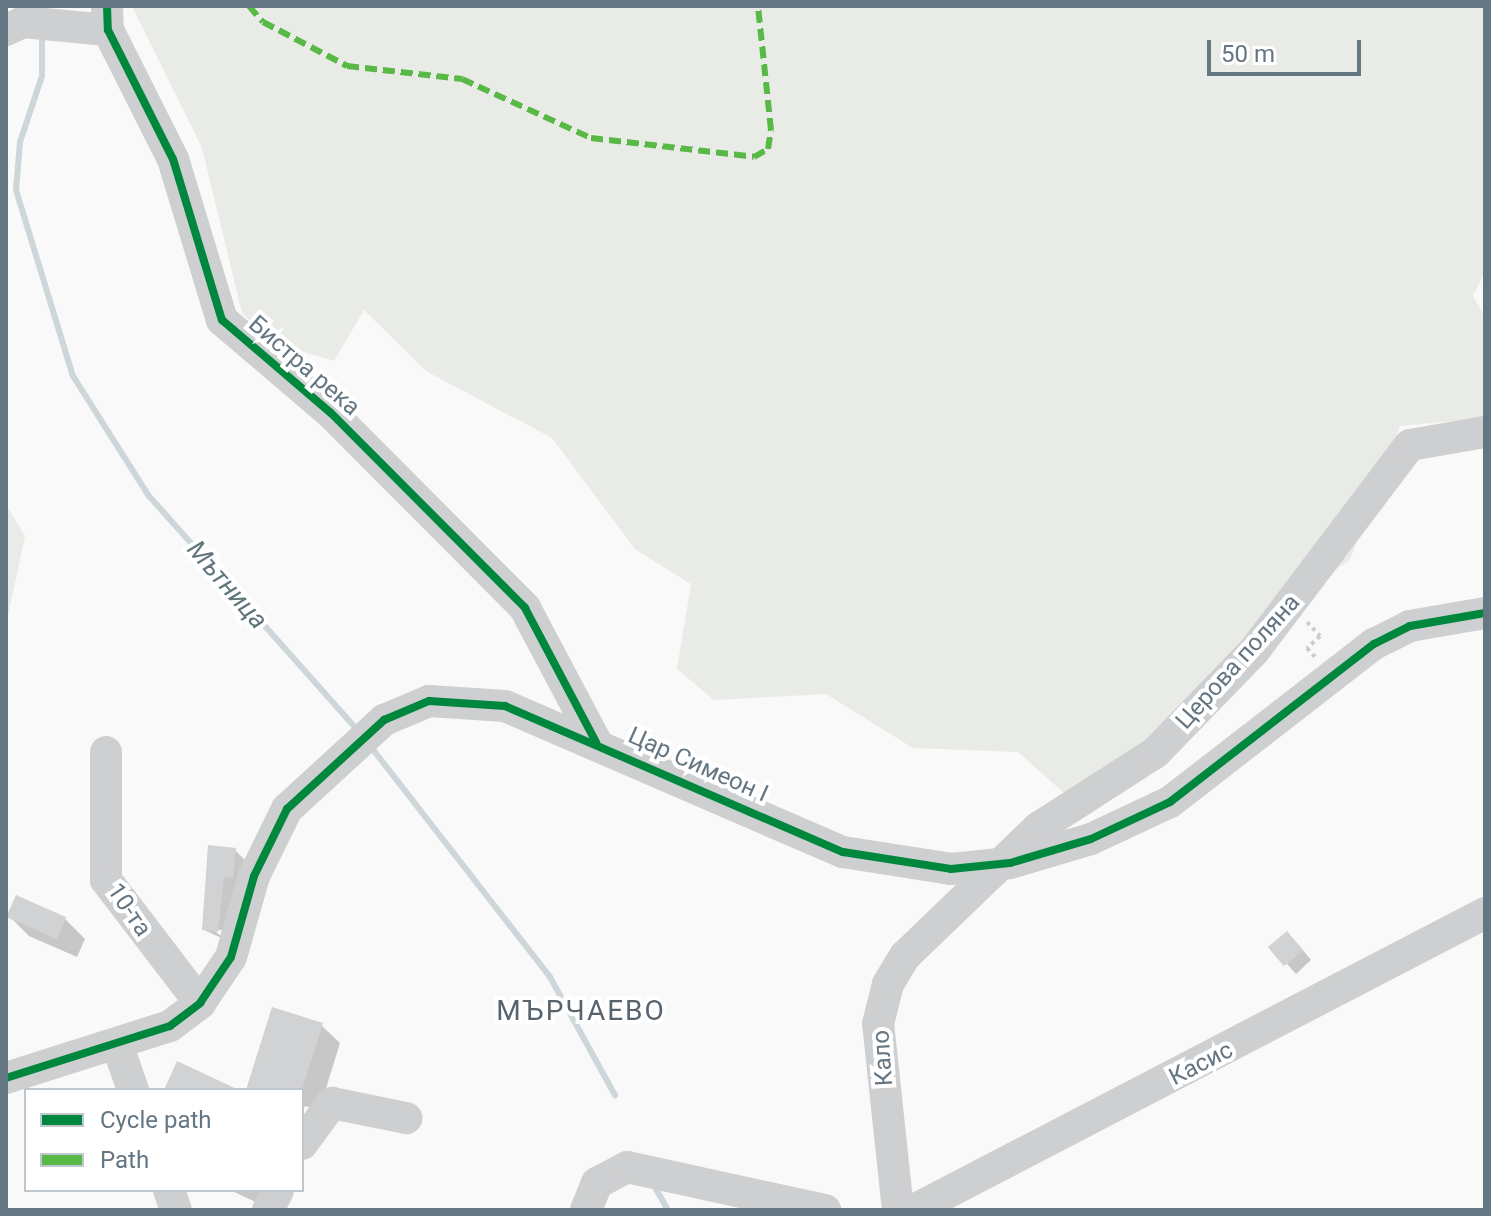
<!DOCTYPE html>
<meta charset="utf-8">
<style>
body{margin:0}
#map{position:relative;width:1491px;height:1216px;overflow:hidden;background:#f9f9f9;font-family:Roboto,sans-serif}
div>[style]{position:absolute}
.green>*{inset:0;background:#e8ebe6}
.shadow>*{inset:0;background:#0003}
.stream>*{height:6px;margin:-3px;padding:0 3px;transform-origin:3px;border-radius:3px;background:#ced6d9}
.building>*{inset:0;background:#d0d2d3;transform-origin:0 0}
.path>*{height:4px;margin-top:-2px;transform-origin:0;background:repeating-linear-gradient(90deg,#cbcccd 0 4px,transparent 0 8px)}
.minor>*{height:32px;margin:-16px;padding:0 16px;transform-origin:16px;border-radius:16px;background:#cecfd0}
.quiet>*{height:6px;margin-top:-3px;transform-origin:0;background:repeating-linear-gradient(90deg,#58b947 0 12px,transparent 0 18px)}
.cycleway>*{height:8px;margin:-4px;padding:0 4px;transform-origin:4px;border-radius:4px;background:#00873e}
span{translate:-50% -50%;white-space:nowrap;text-align:center;line-height:1.15;-webkit-text-stroke:8px #fff;paint-order:stroke}
.street-label{font-size:24px;color:#657683}
.water-label{font-size:26px;color:#60757c;font-style:italic}
.quarter-label{font-size:28px;color:#57646e;letter-spacing:2px}
.frame{position:absolute;inset:0;border:8px solid #657683;pointer-events:none}
.legend{position:absolute;left:24px;top:1088px;width:280px;height:104px;box-sizing:border-box;background:#fff;border:2px solid #c1c8cd;margin:0;padding:10px 14px;list-style:none;font-size:24px;color:#657683}
.legend li{display:flex;align-items:center;gap:16px;height:40px}
.legend b{width:40px;border:2px solid #c1c8cd}
.scale{position:absolute;left:1207px;top:40px;width:154px;height:36px;box-sizing:border-box;border:4px solid #657683;border-top:0;padding-left:10px;font-size:24px;line-height:28px;white-space:nowrap;color:#657683;-webkit-text-stroke:6px #fff;paint-order:stroke}
</style>
<div id="map">
<div class="green">
<i style="clip-path:polygon(132px 6px,1485px 6px,1485px 272px,1473px 296px,1485px 317px,1485px 418px,1400px 426px,1350px 560px,1267px 615px,1083px 810px,1018px 752px,913px 748px,826px 694px,714px 700px,677px 669px,691px 584px,635px 549px,552px 438px,426px 371px,364px 310px,334px 361px,274px 343px,242px 313px,202px 148px)"></i>
<i style="clip-path:polygon(6px 505px,25px 536px,6px 625px)"></i>
</div>
<div class="shadow">
<i style="clip-path:polygon(210px 847px,235px 850px,244px 859px,228px 931px,212px 929px,228px 941px,204px 930px)"></i>
<i style="clip-path:polygon(9px 916px,65px 919px,85px 939px,77px 957px,29px 936px)"></i>
<i style="clip-path:polygon(1297px 943px,1311px 960px,1296px 974px,1287px 964px)"></i>
<i style="clip-path:polygon(321px 1025px,340px 1043px,319px 1111px,305px 1106px,302px 1113px,302px 1090px,249px 1090px)"></i>
<i style="clip-path:polygon(230px 1190px,266px 1190px,260px 1204px)"></i>
</div>
<div class="stream">
<i style="left:42px;top:34px;width:42px;rotate:90deg"></i>
<i style="left:42px;top:76px;width:70px;rotate:108.4deg"></i>
<i style="left:20px;top:142px;width:48px;rotate:94.8deg"></i>
<i style="left:16px;top:190px;width:195px;rotate:73deg"></i>
<i style="left:73px;top:376px;width:142px;rotate:57.7deg"></i>
<i style="left:149px;top:496px;width:316px;rotate:48.3deg"></i>
<i style="left:371px;top:747px;width:291px;rotate:52.1deg"></i>
<i style="left:550px;top:977px;width:135px;rotate:61.2deg"></i>
<i style="left:653px;top:1184px;width:30px;rotate:60deg"></i>
</div>
<div class="building">
<i style="clip-path:polygon(208px 845px,236px 848px,233px 878px,224px 877px,218px 932px,202px 930px)"></i>
<i style="left:16px;top:895px;width:55px;height:24px;rotate:24deg"></i>
<i style="left:1287px;top:931px;width:25px;height:25px;rotate:50deg"></i>
<i style="clip-path:polygon(272px 1007px,323px 1023px,302px 1090px,246px 1090px)"></i>
<i style="clip-path:polygon(177px 1061px,239px 1090px,164px 1090px)"></i>
</div>
<div class="path">
<i style="left:1307px;top:622px;width:19px;rotate:47deg"></i>
<i style="left:1320px;top:636px;width:18px;rotate:137deg"></i>
<i style="left:1307px;top:648px;width:15px;rotate:48deg"></i>
</div>
<div class="minor">
<i style="left:107px;top:6px;width:24px;rotate:88deg"></i>
<i style="left:108px;top:30px;width:144px;rotate:63.3deg"></i>
<i style="left:173px;top:159px;width:168px;rotate:73.1deg"></i>
<i style="left:222px;top:320px;width:143px;rotate:40.5deg"></i>
<i style="left:331px;top:413px;width:275px;rotate:45.1deg"></i>
<i style="left:525px;top:608px;width:152px;rotate:62.1deg"></i>
<i style="left:6px;top:30px;width:19px;rotate:-25deg"></i>
<i style="left:23px;top:22px;width:85px;rotate:5.4deg"></i>
<i style="left:106px;top:752px;width:128px;rotate:90deg"></i>
<i style="left:106px;top:880px;width:155px;rotate:52.6deg"></i>
<i style="left:117px;top:1044px;width:49px;rotate:70.8deg"></i>
<i style="left:6px;top:1078px;width:172px;rotate:-17.6deg"></i>
<i style="left:170px;top:1026px;width:38px;rotate:-37deg"></i>
<i style="left:200px;top:1003px;width:55px;rotate:-56deg"></i>
<i style="left:231px;top:957px;width:84px;rotate:-74.1deg"></i>
<i style="left:254px;top:876px;width:75px;rotate:-63.8deg"></i>
<i style="left:287px;top:809px;width:132px;rotate:-42.5deg"></i>
<i style="left:384px;top:720px;width:49px;rotate:-22.9deg"></i>
<i style="left:429px;top:701px;width:76px;rotate:3.8deg"></i>
<i style="left:505px;top:706px;width:368px;rotate:23.4deg"></i>
<i style="left:843px;top:852px;width:109px;rotate:8.9deg"></i>
<i style="left:951px;top:869px;width:59px;rotate:-5.8deg"></i>
<i style="left:1010px;top:863px;width:84px;rotate:-16.5deg"></i>
<i style="left:1091px;top:839px;width:87px;rotate:-25.1deg"></i>
<i style="left:1170px;top:802px;width:258px;rotate:-37.8deg"></i>
<i style="left:1374px;top:644px;width:40px;rotate:-26.6deg"></i>
<i style="left:1410px;top:626px;width:76px;rotate:-9.8deg"></i>
<i style="left:302px;top:1144px;width:51px;rotate:-53.8deg"></i>
<i style="left:332px;top:1103px;width:76px;rotate:11.5deg"></i>
<i style="left:169px;top:1190px;width:21px;rotate:71deg"></i>
<i style="left:268px;top:1210px;width:22px;rotate:-63deg"></i>
<i style="left:586px;top:1210px;width:29px;rotate:-68deg"></i>
<i style="left:597px;top:1183px;width:34px;rotate:-28deg"></i>
<i style="left:627px;top:1167px;width:203px;rotate:12.3deg"></i>
<i style="left:898px;top:1210px;width:187px;rotate:-96.1deg"></i>
<i style="left:878px;top:1024px;width:41px;rotate:-76deg"></i>
<i style="left:888px;top:984px;width:33px;rotate:-59deg"></i>
<i style="left:905px;top:956px;width:185px;rotate:-43.9deg"></i>
<i style="left:1038px;top:828px;width:139px;rotate:-32.7deg"></i>
<i style="left:1155px;top:753px;width:142px;rotate:-45.9deg"></i>
<i style="left:1254px;top:651px;width:258px;rotate:-52.9deg"></i>
<i style="left:1410px;top:445px;width:76px;rotate:-9.8deg"></i>
<i style="left:914px;top:1210px;width:644px;rotate:-27.48deg"></i>
</div>
<div class="quiet">
<i style="left:249px;top:6px;width:21px;rotate:49deg"></i>
<i style="left:263px;top:22px;width:95px;rotate:27.6deg"></i>
<i style="left:347px;top:66px;width:116px;rotate:6.4deg"></i>
<i style="left:462px;top:79px;width:142px;rotate:24.6deg"></i>
<i style="left:591px;top:138px;width:164px;rotate:6.6deg"></i>
<i style="left:754px;top:157px;width:16px;rotate:-30deg"></i>
<i style="left:768px;top:149px;width:19px;rotate:-81deg"></i>
<i style="left:771px;top:130px;width:125px;rotate:-96deg"></i>
</div>
<div class="cycleway">
<i style="left:107px;top:6px;width:24px;rotate:88deg"></i>
<i style="left:108px;top:30px;width:144px;rotate:63.3deg"></i>
<i style="left:173px;top:159px;width:168px;rotate:73.1deg"></i>
<i style="left:222px;top:320px;width:143px;rotate:40.5deg"></i>
<i style="left:331px;top:413px;width:275px;rotate:45.1deg"></i>
<i style="left:525px;top:608px;width:152px;rotate:62.1deg"></i>
<i style="left:6px;top:1078px;width:172px;rotate:-17.6deg"></i>
<i style="left:170px;top:1026px;width:38px;rotate:-37deg"></i>
<i style="left:200px;top:1003px;width:55px;rotate:-56deg"></i>
<i style="left:231px;top:957px;width:84px;rotate:-74.1deg"></i>
<i style="left:254px;top:876px;width:75px;rotate:-63.8deg"></i>
<i style="left:287px;top:809px;width:132px;rotate:-42.5deg"></i>
<i style="left:384px;top:720px;width:49px;rotate:-22.9deg"></i>
<i style="left:429px;top:701px;width:76px;rotate:3.8deg"></i>
<i style="left:505px;top:706px;width:368px;rotate:23.4deg"></i>
<i style="left:843px;top:852px;width:109px;rotate:8.9deg"></i>
<i style="left:951px;top:869px;width:59px;rotate:-5.8deg"></i>
<i style="left:1010px;top:863px;width:84px;rotate:-16.5deg"></i>
<i style="left:1091px;top:839px;width:87px;rotate:-25.1deg"></i>
<i style="left:1170px;top:802px;width:258px;rotate:-37.8deg"></i>
<i style="left:1374px;top:644px;width:40px;rotate:-26.6deg"></i>
<i style="left:1410px;top:626px;width:76px;rotate:-9.8deg"></i>
</div>
<div class="street-label">
<span style="left:304px;top:366px;rotate:41deg">Бистра река</span>
<span style="left:1238px;top:662px;rotate:-48deg">Церова поляна</span>
<span style="left:698px;top:765px;rotate:24deg">Цар Симеон I</span>
<span style="left:129px;top:910px;rotate:56deg">10-та</span>
<span style="left:883px;top:1058px;rotate:-94deg">Кало</span>
<span style="left:1201px;top:1064px;rotate:-27deg">Касис</span>
</div>
<div class="water-label">
<span style="left:227px;top:585px;rotate:49deg">Мътница</span>
</div>
<div class="quarter-label">
<span style="left:581px;top:1011px">МЪРЧАЕВО</span>
</div>
<div class="frame"></div>
<ul class="legend">
<li><b style="height:10px;background:#00873e"></b>Cycle path</li>
<li><b style="height:10px;background:#58b947"></b>Path</li>
</ul>
<div class="scale">50 m</div>
</div>
